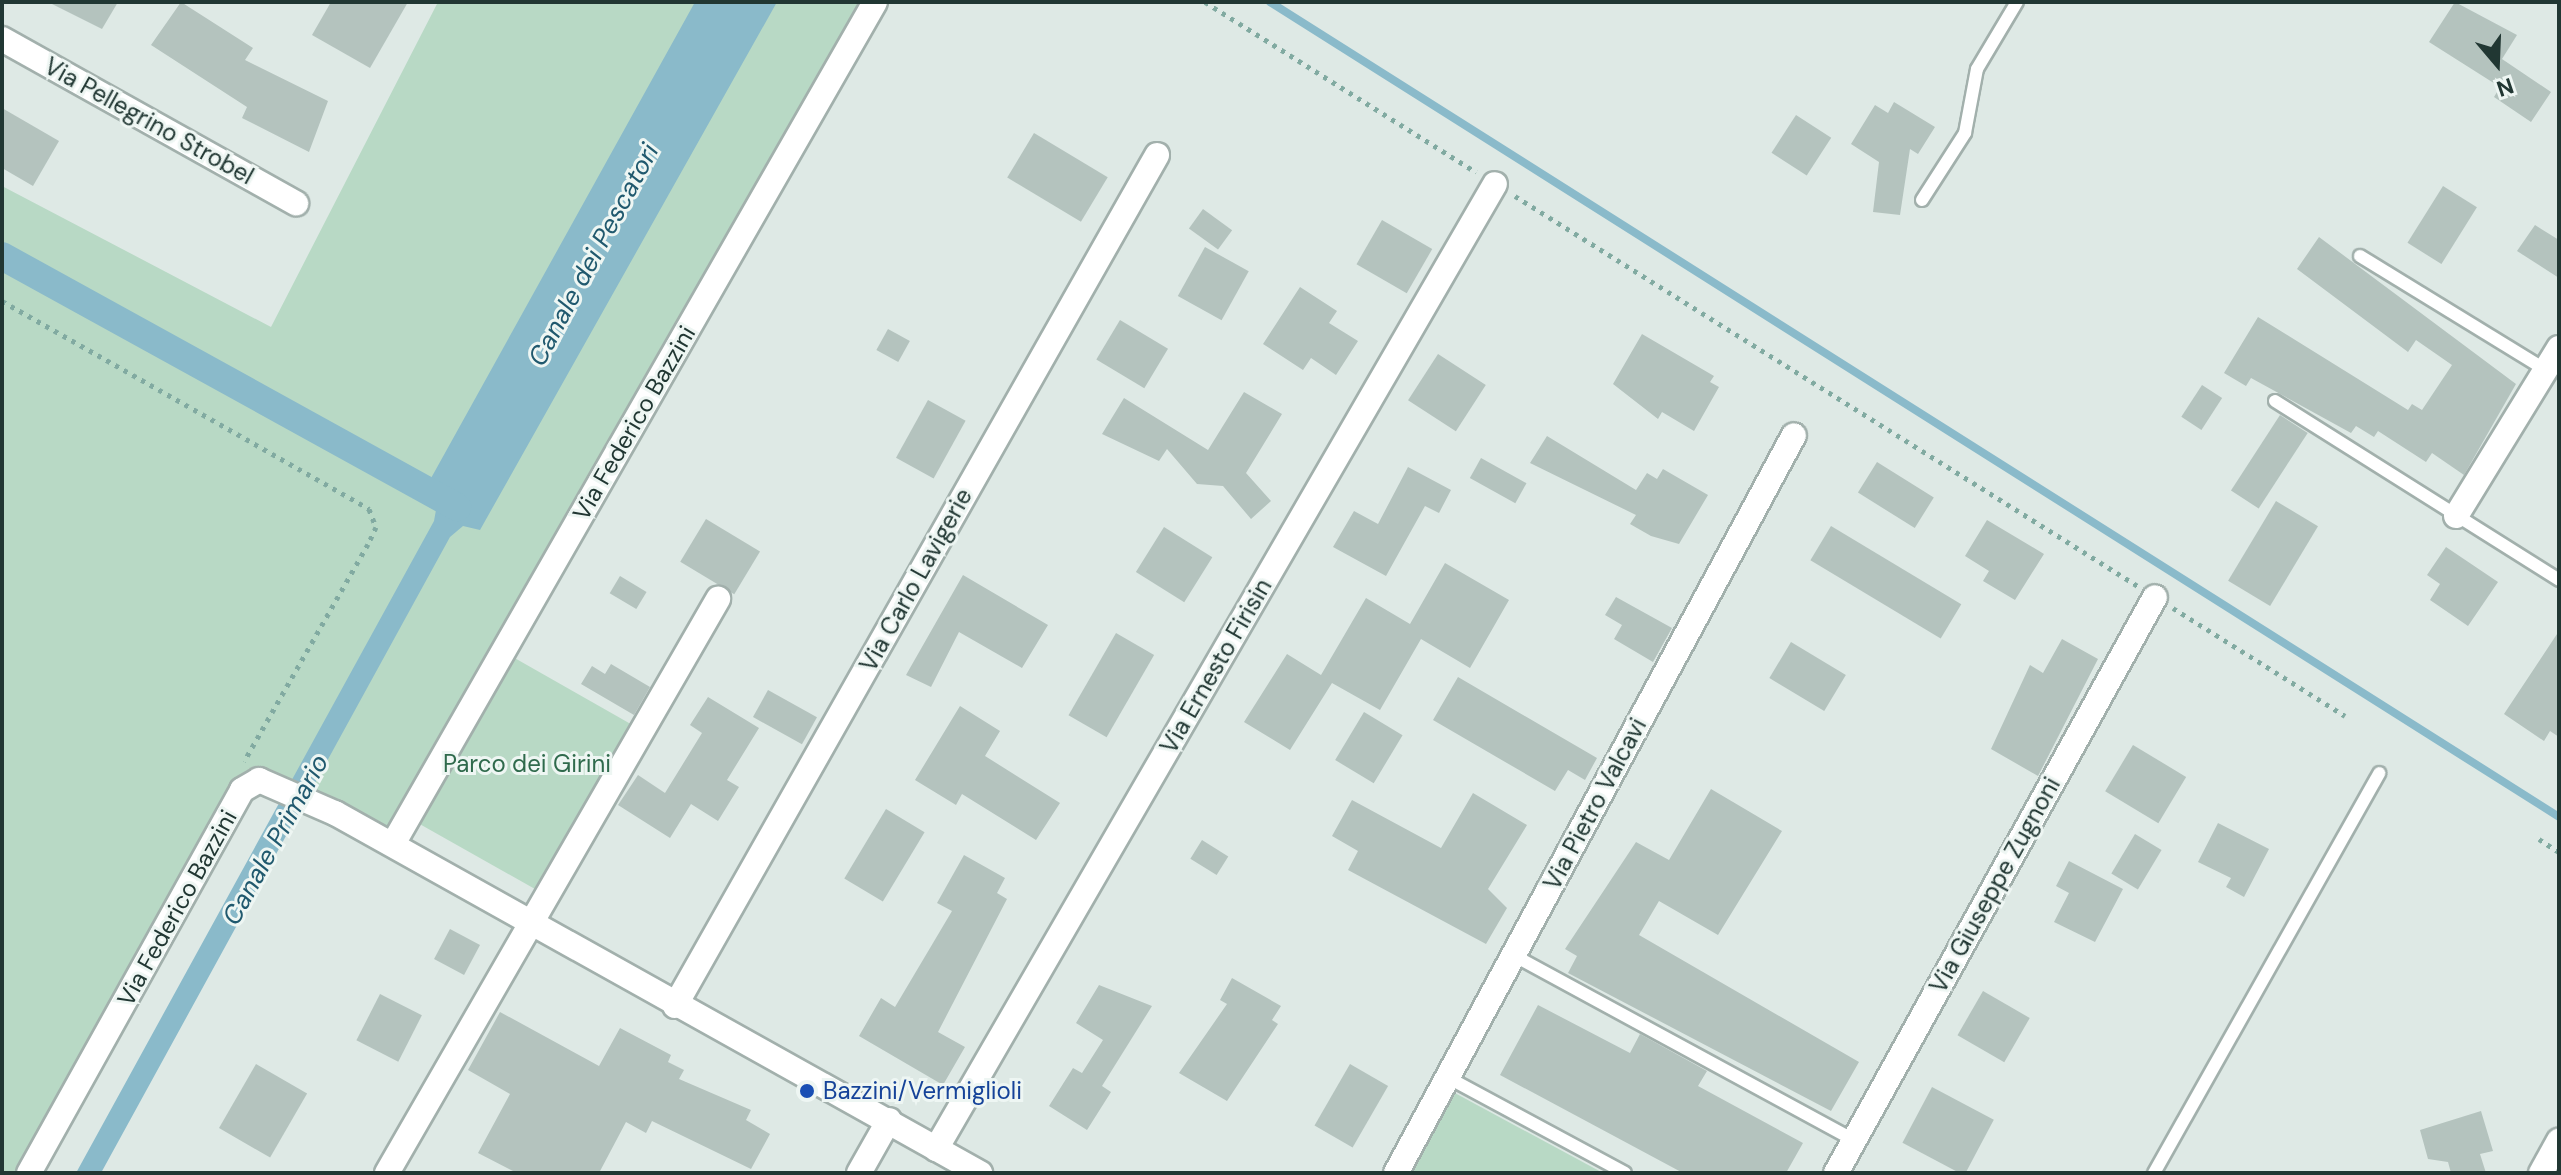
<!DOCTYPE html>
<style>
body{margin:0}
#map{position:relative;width:2561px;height:1175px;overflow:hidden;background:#dee9e5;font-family:"DM Sans",sans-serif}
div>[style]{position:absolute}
.green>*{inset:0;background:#b8d9c5}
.water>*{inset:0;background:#8abaca}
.stream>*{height:8px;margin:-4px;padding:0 4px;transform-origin:4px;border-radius:4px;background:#8abaca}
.canal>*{height:28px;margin:-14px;padding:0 14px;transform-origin:14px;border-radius:14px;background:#8abaca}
.building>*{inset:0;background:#b4c3be;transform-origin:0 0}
.path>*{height:5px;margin-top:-2.5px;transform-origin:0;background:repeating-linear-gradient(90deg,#81aaa1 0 4px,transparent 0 10px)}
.roads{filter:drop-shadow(2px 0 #a2b0ac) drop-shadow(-2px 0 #a2b0ac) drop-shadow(0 2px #a2b0ac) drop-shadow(0 -2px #a2b0ac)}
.lane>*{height:12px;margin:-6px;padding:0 6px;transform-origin:6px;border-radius:6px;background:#fff}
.street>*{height:24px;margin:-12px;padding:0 12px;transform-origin:12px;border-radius:12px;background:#fff}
.dots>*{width:22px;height:22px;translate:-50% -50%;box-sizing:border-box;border:4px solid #eef6f3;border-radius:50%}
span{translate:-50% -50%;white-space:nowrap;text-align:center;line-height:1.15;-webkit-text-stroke:6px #eef6f3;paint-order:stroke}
.street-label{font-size:24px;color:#213733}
.park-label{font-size:24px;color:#2f6a4c}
.transit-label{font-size:24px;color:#164399}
.left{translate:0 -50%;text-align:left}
.water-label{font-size:26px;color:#20596e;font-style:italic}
.frame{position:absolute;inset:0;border:4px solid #213733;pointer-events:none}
.north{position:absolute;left:2457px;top:24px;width:80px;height:80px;-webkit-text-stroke:6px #eef6f3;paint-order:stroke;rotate:161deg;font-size:22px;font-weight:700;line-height:32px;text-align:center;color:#213733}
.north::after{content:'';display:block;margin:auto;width:28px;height:36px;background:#213733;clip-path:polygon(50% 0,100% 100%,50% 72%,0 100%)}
</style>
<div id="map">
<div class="green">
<i style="clip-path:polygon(438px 2px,875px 2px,504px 652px,636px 727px,542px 893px,409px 818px,393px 844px,259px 780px,29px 1173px,2px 1173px,2px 186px,271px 327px)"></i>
<i style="clip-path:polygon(1453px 1092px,1603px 1173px,1409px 1173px)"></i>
</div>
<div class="water">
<i style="clip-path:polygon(695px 2px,777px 2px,480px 530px,463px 526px,450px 537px,101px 1173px,76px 1173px,434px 521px,436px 510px,420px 498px)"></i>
</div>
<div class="stream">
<i style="left:1270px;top:2px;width:1525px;rotate:32.3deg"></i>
</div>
<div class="canal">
<i style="left:2px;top:256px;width:520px;rotate:28.88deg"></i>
</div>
<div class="building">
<i style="clip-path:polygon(48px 2px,118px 2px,102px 29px)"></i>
<i style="clip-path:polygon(181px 2px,253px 48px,245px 60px,328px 101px,309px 152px,242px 118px,247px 107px,151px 45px)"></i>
<i style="clip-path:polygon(331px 2px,408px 2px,370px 68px,312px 35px)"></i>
<i style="clip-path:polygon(2455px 2px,2517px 35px,2502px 59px,2551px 92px,2531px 122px,2494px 97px,2500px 87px,2429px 42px)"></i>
<i style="clip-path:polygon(1894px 102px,1935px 127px,1918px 154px,1910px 149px,1900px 215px,1873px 212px,1879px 162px,1851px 144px,1875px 105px,1888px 113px)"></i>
<i style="clip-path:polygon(2px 108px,59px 141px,33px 186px,2px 168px)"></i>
<i style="left:1796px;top:115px;width:42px;height:45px;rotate:33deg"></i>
<i style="left:1034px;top:133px;width:86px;height:52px;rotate:31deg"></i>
<i style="left:2443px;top:186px;width:40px;height:67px;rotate:32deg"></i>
<i style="left:1203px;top:209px;width:36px;height:24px;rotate:36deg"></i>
<i style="left:1382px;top:220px;width:58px;height:51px;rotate:30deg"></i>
<i style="clip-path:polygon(2535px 225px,2559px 240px,2559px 278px,2517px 251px)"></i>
<i style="clip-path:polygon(2319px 237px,2516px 384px,2464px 475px,2432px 453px,2426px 462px,2378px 431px,2374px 437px,2356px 426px,2351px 433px,2251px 378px,2246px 386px,2224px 373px,2258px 317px,2408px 410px,2412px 404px,2422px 410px,2452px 365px,2416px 340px,2408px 352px,2297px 269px)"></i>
<i style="left:1205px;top:247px;width:50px;height:56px;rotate:29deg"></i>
<i style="clip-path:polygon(1300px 287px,1337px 311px,1329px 323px,1358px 341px,1336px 375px,1311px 358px,1303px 370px,1263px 344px)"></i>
<i style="left:1120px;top:320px;width:56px;height:46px;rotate:31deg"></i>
<i style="left:888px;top:329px;width:25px;height:24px;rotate:29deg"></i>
<i style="clip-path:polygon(1642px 334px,1714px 376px,1710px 382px,1719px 387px,1694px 431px,1662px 412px,1658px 419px,1613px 384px)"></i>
<i style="left:1438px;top:354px;width:57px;height:55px;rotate:33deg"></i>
<i style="left:2202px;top:385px;width:24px;height:38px;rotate:33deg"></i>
<i style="clip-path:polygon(1244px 392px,1282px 414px,1246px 473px,1271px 501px,1251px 519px,1223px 486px,1197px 484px,1167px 449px,1159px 461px,1102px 434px,1124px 398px,1208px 450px)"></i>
<i style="left:928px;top:400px;width:43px;height:66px;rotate:29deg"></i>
<i style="left:2280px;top:415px;width:33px;height:90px;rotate:33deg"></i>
<i style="clip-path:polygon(1547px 436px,1636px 490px,1647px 473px,1657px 479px,1663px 469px,1708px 495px,1679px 544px,1651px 536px,1630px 524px,1636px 515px,1530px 463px)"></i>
<i style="left:1481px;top:458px;width:52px;height:23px;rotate:29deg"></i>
<i style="left:1877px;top:462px;width:67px;height:36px;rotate:32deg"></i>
<i style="clip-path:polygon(1408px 467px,1451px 490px,1439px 513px,1425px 506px,1386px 576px,1333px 547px,1354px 511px,1378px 524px)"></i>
<i style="left:2276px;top:501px;width:49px;height:93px;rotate:31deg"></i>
<i style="left:706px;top:519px;width:63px;height:50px;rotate:31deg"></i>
<i style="clip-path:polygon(1987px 520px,2044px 554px,2015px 600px,1983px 581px,1989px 571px,1965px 556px)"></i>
<i style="left:1831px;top:526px;width:152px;height:40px;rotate:31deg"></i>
<i style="left:1164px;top:527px;width:57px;height:53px;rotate:32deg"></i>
<i style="clip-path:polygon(2446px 547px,2498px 582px,2468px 626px,2430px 600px,2440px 584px,2427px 575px)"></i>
<i style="clip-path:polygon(1445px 563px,1509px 600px,1470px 668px,1421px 639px,1380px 710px,1332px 683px,1290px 750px,1244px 722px,1287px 654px,1321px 675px,1366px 598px,1410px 624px)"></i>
<i style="clip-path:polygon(963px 575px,1048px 625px,1022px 668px,959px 632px,931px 687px,906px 675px)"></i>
<i style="left:620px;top:576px;width:31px;height:20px;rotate:31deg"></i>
<i style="clip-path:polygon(1616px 597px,1672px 628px,1653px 662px,1614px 639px,1622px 625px,1605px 615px)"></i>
<i style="clip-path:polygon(2559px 631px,2559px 737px,2550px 731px,2544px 741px,2504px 714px)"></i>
<i style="left:1116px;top:633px;width:44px;height:95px;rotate:30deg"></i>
<i style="clip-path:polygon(2062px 639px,2098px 659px,2038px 776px,1991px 749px,2030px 665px,2043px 673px)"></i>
<i style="left:1791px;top:642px;width:64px;height:42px;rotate:31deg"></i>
<i style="clip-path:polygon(611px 664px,650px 687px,634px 715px,581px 684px,592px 666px,605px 674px)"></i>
<i style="clip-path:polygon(1458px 677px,1597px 758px,1585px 780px,1568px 770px,1555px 791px,1433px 720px)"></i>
<i style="left:768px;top:690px;width:56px;height:31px;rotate:29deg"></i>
<i style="clip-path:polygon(708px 697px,759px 728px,727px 780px,739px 787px,718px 821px,691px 804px,670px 838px,618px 805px,638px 775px,665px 793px,702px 733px,690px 725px)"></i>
<i style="clip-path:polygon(960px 706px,1000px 731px,985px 756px,1060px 803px,1036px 840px,962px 794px,956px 805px,915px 780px)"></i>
<i style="left:1364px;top:712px;width:45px;height:56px;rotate:31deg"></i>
<i style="left:2133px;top:745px;width:62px;height:54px;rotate:31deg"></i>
<i style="clip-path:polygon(1711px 789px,1782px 831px,1718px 935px,1659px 901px,1639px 935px,1859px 1062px,1831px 1111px,1568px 973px,1577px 956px,1565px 949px,1636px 842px,1669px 860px)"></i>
<i style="clip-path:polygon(1473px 793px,1527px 825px,1488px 889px,1507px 908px,1486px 944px,1348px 870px,1358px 851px,1332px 836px,1352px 800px,1441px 848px)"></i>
<i style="left:886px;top:809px;width:45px;height:81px;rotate:31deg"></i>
<i style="clip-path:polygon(2218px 823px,2269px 849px,2244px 897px,2226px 887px,2231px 878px,2198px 862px)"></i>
<i style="left:2135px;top:834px;width:31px;height:46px;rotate:31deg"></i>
<i style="left:1202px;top:840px;width:31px;height:22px;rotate:32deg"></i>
<i style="clip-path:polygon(964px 855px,1005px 878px,997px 893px,1007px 899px,938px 1032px,965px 1047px,943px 1085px,859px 1036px,881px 998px,895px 1007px,952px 911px,937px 903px)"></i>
<i style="clip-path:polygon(2069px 861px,2123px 889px,2095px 942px,2054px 922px,2069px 893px,2056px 886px)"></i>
<i style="left:450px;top:929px;width:34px;height:34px;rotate:28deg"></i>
<i style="clip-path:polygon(1232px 978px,1281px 1006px,1272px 1020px,1278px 1024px,1227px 1101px,1179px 1073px,1227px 1004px,1220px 1000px)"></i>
<i style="clip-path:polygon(1099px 985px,1152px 1006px,1102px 1086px,1111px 1092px,1087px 1130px,1049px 1106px,1073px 1068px,1082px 1073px,1103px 1040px,1076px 1023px)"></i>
<i style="left:1983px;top:991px;width:54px;height:51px;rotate:30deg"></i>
<i style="left:380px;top:994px;width:47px;height:52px;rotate:27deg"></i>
<i style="clip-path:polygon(1538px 1005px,1630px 1053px,1640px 1034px,1707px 1071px,1698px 1086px,1803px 1143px,1786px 1173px,1683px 1173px,1500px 1075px)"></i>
<i style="clip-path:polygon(500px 1012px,599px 1066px,620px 1028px,671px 1055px,668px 1062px,684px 1070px,679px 1079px,751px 1110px,746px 1120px,770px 1134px,751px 1169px,652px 1121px,646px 1133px,626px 1122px,599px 1173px,517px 1173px,478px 1153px,510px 1094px,468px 1070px)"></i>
<i style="left:256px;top:1064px;width:59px;height:74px;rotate:30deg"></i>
<i style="left:1350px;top:1064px;width:44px;height:71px;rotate:30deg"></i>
<i style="left:1932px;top:1087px;width:70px;height:63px;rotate:28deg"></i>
<i style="clip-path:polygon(2481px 1111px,2493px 1151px,2480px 1154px,2486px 1173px,2451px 1173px,2448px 1162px,2428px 1159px,2420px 1130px)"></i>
</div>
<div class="path">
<i style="left:1205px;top:2px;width:320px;rotate:32.1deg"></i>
<i style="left:1515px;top:196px;width:735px;rotate:32.05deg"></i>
<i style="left:2px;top:301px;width:422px;rotate:29.5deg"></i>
<i style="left:369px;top:509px;width:19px;rotate:69deg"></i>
<i style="left:376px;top:527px;width:19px;rotate:115deg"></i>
<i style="left:368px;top:544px;width:250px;rotate:119.7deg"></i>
<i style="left:2173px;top:608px;width:203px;rotate:32.1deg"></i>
<i style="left:2539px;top:839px;width:24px;rotate:33deg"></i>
</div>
<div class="roads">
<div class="lane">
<i style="left:1922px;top:200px;width:80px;rotate:-57.3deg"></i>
<i style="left:1965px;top:133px;width:65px;rotate:-79.4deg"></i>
<i style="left:1977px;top:69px;width:78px;rotate:-59.2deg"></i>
<i style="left:2360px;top:256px;width:218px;rotate:31.5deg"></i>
<i style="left:2275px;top:401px;width:336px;rotate:32.2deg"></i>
<i style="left:1513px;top:955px;width:388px;rotate:28.5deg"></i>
<i style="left:1447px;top:1077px;width:202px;rotate:28.3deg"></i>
<i style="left:2154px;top:1173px;width:459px;rotate:-60.6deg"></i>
</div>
<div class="street">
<i style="left:2px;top:39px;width:337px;rotate:29.2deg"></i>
<i style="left:2456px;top:516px;width:197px;rotate:-58.5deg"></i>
<i style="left:393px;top:844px;width:970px;rotate:-60.21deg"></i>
<i style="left:675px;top:1006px;width:978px;rotate:-60.47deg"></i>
<i style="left:936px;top:1149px;width:1115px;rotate:-59.92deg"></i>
<i style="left:29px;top:1173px;width:438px;rotate:-60.9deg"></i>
<i style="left:242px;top:790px;width:20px;rotate:-30deg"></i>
<i style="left:259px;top:780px;width:83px;rotate:23.5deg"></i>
<i style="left:335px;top:813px;width:739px;rotate:29.17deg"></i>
<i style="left:387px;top:1173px;width:663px;rotate:-60.03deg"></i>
<i style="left:859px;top:1173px;width:61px;rotate:-60.5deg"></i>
<i style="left:1396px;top:1173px;width:838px;rotate:-61.66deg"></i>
<i style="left:1836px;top:1173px;width:658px;rotate:-61.02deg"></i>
<i style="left:2541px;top:1173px;width:37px;rotate:-61deg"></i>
</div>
</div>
<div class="dots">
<i style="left:807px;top:1091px;background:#1a4fb4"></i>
</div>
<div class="street-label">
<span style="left:149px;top:121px;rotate:29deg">Via Pellegrino Strobel</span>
<span style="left:634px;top:423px;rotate:-60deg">Via Federico Bazzini</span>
<span style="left:916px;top:580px;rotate:-61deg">Via Carlo Lavigerie</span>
<span style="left:1216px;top:666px;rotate:-60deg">Via Ernesto Firisin</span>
<span style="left:1595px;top:804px;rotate:-62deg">Via Pietro Valcavi</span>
<span style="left:1995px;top:885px;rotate:-61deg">Via Giuseppe Zugnoni</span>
<span style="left:177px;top:908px;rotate:-61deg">Via Federico Bazzini</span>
</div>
<div class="park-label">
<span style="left:527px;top:764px">Parco dei Girini</span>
</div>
<div class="transit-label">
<span class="left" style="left:823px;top:1091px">Bazzini/Vermiglioli</span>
</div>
<div class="water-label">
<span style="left:594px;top:255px;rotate:-62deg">Canale dei Pescatori</span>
<span style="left:276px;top:840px;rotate:-61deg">Canale Primario</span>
</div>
<div class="frame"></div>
<div class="north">N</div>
</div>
